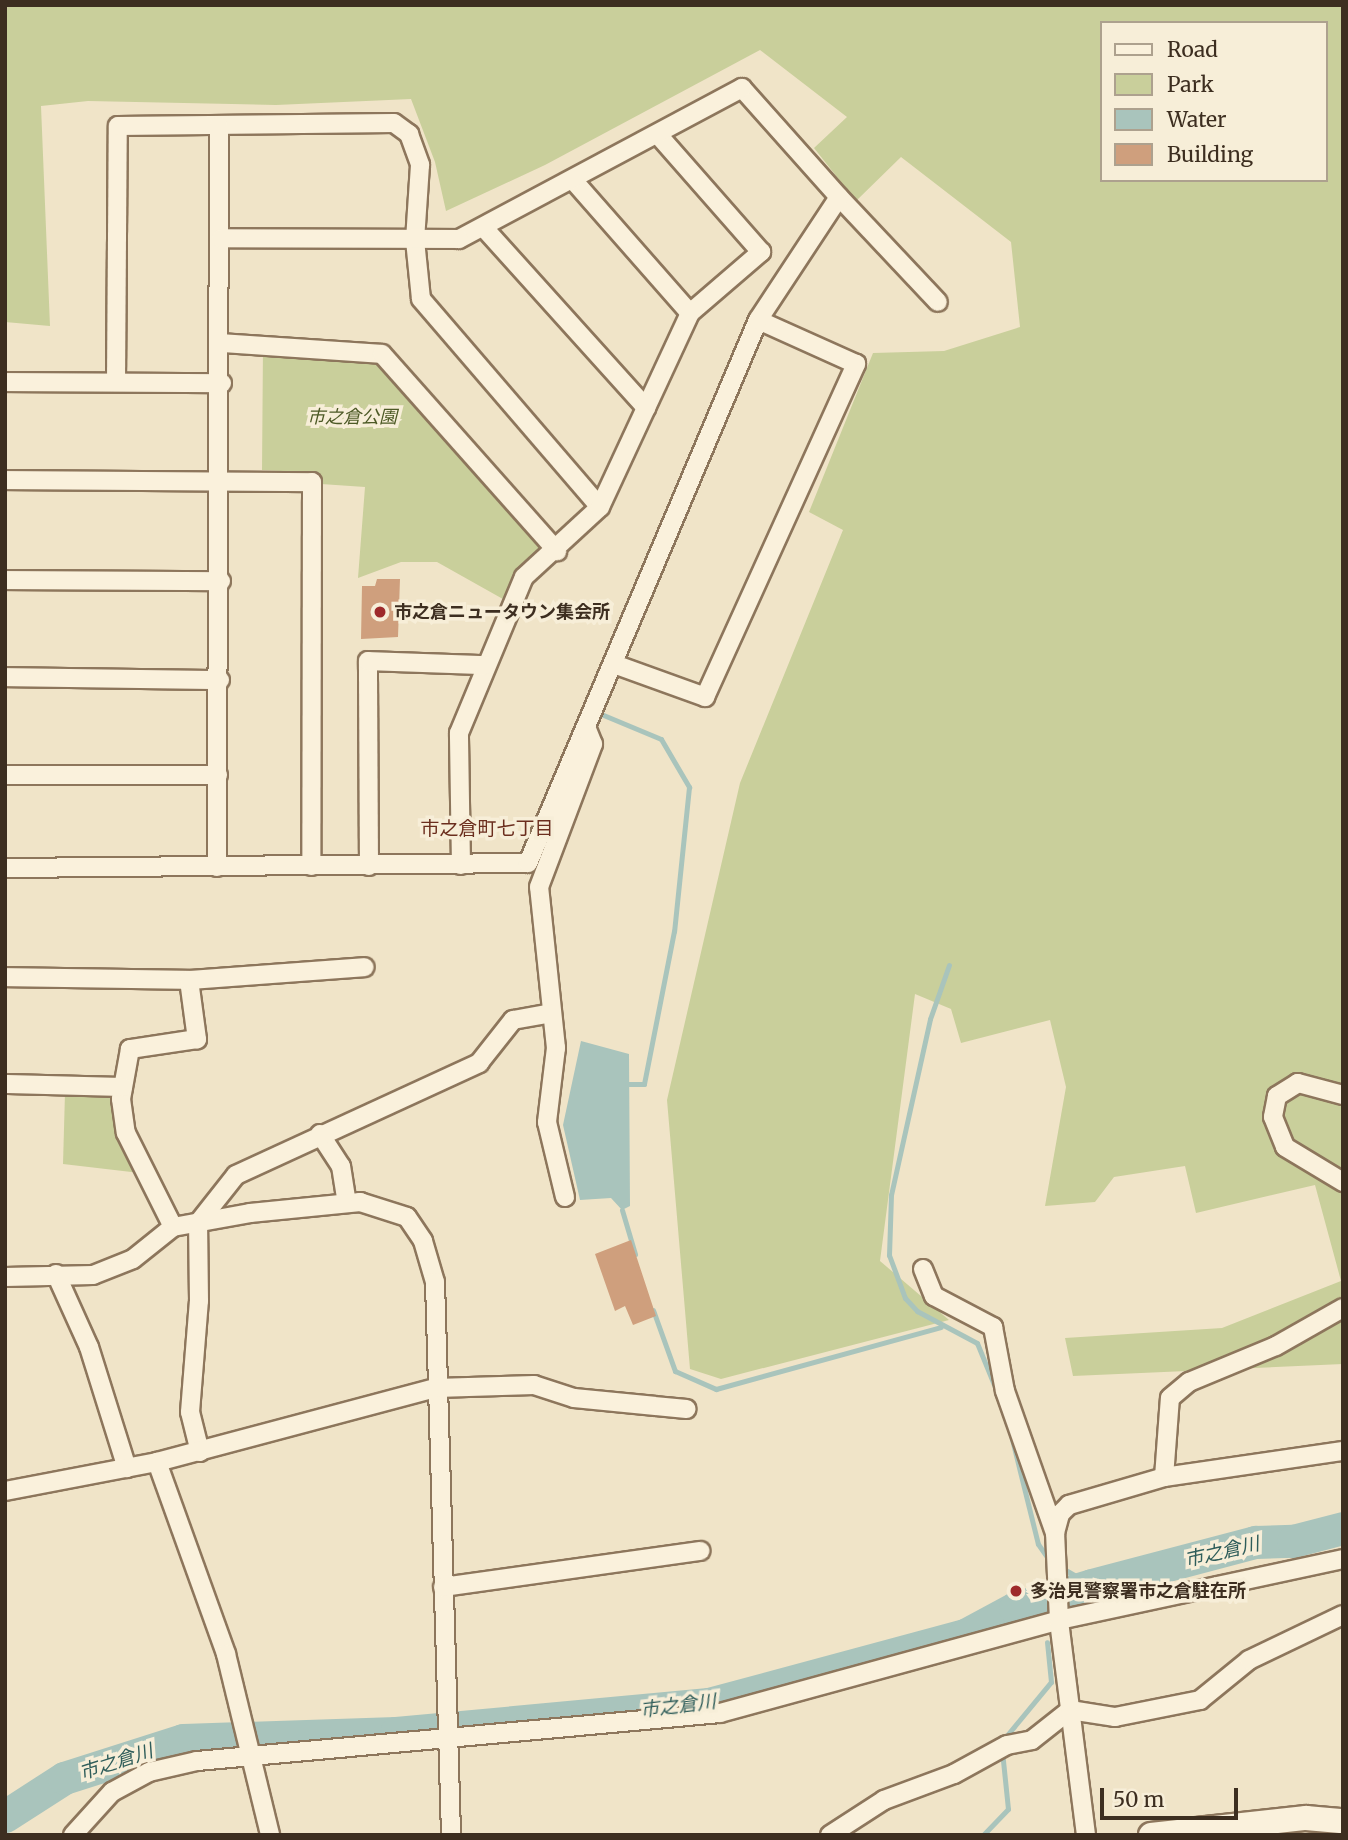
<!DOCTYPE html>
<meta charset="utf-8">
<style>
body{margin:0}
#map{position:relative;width:1348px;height:1840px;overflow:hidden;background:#f0e4c8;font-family:Merriweather,"Noto Sans JP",serif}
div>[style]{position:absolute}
.green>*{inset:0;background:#c9cf9b}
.water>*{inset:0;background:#a9c4bc}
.stream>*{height:5px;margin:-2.5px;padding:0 2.5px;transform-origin:2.5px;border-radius:2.5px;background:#a9c4bc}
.river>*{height:33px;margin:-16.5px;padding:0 16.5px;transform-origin:16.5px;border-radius:16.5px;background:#a9c4bc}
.building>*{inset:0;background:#cf9f7d}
.roads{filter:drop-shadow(2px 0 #8d765c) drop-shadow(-2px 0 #8d765c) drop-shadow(0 2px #8d765c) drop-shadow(0 -2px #8d765c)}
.street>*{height:18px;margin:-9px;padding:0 9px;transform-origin:9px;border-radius:9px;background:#faf1dc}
.secondary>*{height:24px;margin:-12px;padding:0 12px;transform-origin:12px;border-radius:12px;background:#faf1dc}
.dots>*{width:19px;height:19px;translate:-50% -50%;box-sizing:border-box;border:4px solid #f7eed8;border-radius:50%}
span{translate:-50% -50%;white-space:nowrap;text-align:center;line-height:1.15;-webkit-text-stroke:7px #f7eed8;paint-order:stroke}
.park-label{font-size:18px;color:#4d5a26;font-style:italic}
.poi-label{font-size:18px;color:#3d2e20;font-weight:700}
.left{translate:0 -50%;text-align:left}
.neighbourhood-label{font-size:19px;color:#6b2e1e}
.water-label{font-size:19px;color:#2f5d5a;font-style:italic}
.frame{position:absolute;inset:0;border:7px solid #3d2e20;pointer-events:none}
.legend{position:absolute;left:1100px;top:21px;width:228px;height:161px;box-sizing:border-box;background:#f7eed8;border:2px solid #ada18e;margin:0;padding:9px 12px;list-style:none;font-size:21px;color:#3d2e20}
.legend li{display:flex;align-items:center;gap:14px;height:35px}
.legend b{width:35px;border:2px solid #ada18e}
.scale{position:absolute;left:1100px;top:1788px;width:138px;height:32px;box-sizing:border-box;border:4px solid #3d2e20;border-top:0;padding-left:9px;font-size:21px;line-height:24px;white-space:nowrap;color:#3d2e20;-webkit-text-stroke:5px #f7eed8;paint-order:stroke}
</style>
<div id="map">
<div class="green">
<i style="clip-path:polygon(evenodd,5px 5px,1343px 5px,1343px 1364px,1073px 1376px,1065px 1338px,1222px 1328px,1341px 1281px,1315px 1185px,1196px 1213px,1185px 1166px,1114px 1177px,1095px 1202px,1045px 1206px,1066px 1087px,1050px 1020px,961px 1043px,951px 1009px,915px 994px,880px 1261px,949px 1320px,721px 1379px,690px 1369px,667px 1100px,740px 783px,843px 530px,809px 512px,873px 353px,944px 351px,1020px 327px,1011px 242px,901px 157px,856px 201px,814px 148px,847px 117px,760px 50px,545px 165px,446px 211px,435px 162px,411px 99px,276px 105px,88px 101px,41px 106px,50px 326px,5px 322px,5px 5px,1101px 23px,1325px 23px,1325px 180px,1101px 180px,1101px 23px)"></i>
<i style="clip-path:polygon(263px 346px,382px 354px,557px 551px,512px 604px,437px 562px,401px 562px,358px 578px,365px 487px,321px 484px,319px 473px,262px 470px)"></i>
<i style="clip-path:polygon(115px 1092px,140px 1173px,63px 1164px,65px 1093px)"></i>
</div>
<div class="water">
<i style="clip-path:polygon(581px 1041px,629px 1054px,630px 1206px,622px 1210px,611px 1198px,580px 1200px,563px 1125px)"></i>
</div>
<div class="stream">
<i style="left:601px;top:714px;width:65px;rotate:22.6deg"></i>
<i style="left:661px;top:739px;width:56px;rotate:59.7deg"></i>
<i style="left:689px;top:787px;width:145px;rotate:95.9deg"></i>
<i style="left:674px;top:931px;width:156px;rotate:101.1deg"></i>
<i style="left:644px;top:1084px;width:17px;rotate:180deg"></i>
<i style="left:949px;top:965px;width:57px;rotate:109.4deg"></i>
<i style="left:930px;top:1019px;width:180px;rotate:102.5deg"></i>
<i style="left:891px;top:1195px;width:60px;rotate:91.9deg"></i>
<i style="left:889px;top:1255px;width:46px;rotate:69.6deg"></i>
<i style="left:905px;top:1298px;width:18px;rotate:47deg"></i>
<i style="left:917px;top:1311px;width:68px;rotate:28.1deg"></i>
<i style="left:977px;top:1343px;width:53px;rotate:67.8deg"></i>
<i style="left:622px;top:1210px;width:46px;rotate:73.5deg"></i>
<i style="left:653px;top:1310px;width:65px;rotate:70.2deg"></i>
<i style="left:675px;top:1371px;width:45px;rotate:23.7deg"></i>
<i style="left:716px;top:1389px;width:233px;rotate:-15.4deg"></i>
<i style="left:1010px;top:1431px;width:116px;rotate:76.1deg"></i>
<i style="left:1038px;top:1544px;width:21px;rotate:55deg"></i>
<i style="left:1062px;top:1568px;width:34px;rotate:30deg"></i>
<i style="left:1039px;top:1603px;width:7px;rotate:74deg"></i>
<i style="left:1003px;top:1740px;width:75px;rotate:-50.4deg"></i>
<i style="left:1051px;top:1682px;width:40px;rotate:-95.7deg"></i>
<i style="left:983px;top:1835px;width:36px;rotate:-46deg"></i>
<i style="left:1008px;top:1809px;width:58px;rotate:-95.9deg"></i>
</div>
<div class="river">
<i style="left:5px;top:1816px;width:70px;rotate:-32.8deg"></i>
<i style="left:64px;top:1778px;width:125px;rotate:-17.7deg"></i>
<i style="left:183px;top:1740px;width:213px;rotate:-1.9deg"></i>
<i style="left:396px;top:1733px;width:314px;rotate:-5.3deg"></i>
<i style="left:709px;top:1704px;width:265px;rotate:-15.1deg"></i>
<i style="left:965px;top:1635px;width:57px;rotate:-28.4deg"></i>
<i style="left:1015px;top:1608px;width:80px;rotate:-16.6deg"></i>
<i style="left:1092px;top:1585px;width:169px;rotate:-14.8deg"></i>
<i style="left:1255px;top:1542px;width:38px;rotate:-2deg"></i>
<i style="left:1293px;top:1541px;width:52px;rotate:-14.6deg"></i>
</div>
<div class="building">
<i style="clip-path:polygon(377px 579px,400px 579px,398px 637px,361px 639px,362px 586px,375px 586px)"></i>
<i style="clip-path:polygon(631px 1240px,656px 1316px,633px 1325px,625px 1306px,615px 1311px,595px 1254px)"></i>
</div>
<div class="roads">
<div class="street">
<i style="left:573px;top:180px;width:177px;rotate:48.7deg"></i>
<i style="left:839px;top:197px;width:144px;rotate:46.7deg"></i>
<i style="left:485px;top:229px;width:241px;rotate:48deg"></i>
<i style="left:221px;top:343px;width:161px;rotate:3.9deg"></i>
<i style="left:382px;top:354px;width:264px;rotate:48.4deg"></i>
<i style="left:116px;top:381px;width:255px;rotate:-89.6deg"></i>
<i style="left:118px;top:126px;width:276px;rotate:-0.6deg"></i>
<i style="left:394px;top:123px;width:19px;rotate:36deg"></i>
<i style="left:409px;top:134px;width:33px;rotate:70deg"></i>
<i style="left:420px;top:165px;width:75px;rotate:93.8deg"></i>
<i style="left:415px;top:240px;width:59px;rotate:84.2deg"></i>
<i style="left:421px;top:299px;width:274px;rotate:49.3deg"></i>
<i style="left:5px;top:382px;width:217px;rotate:0.3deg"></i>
<i style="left:5px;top:480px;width:307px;rotate:0.4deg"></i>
<i style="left:312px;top:482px;width:384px;rotate:90.1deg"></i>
<i style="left:5px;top:580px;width:216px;rotate:0.3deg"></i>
<i style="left:614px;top:664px;width:97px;rotate:19.9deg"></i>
<i style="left:705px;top:697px;width:366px;rotate:-65.6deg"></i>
<i style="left:856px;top:364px;width:107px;rotate:-155.8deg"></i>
<i style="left:5px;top:677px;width:215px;rotate:0.8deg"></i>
<i style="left:5px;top:775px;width:213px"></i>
<i style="left:461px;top:865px;width:132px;rotate:-90.9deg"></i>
<i style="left:459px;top:733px;width:169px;rotate:-67.4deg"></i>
<i style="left:524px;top:577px;width:103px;rotate:-42.6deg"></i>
<i style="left:600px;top:507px;width:214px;rotate:-65.1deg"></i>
<i style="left:690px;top:313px;width:94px;rotate:-40.7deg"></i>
<i style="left:761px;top:252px;width:154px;rotate:-131.3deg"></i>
<i style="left:369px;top:866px;width:205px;rotate:-90.3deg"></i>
<i style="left:368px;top:661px;width:117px;rotate:2deg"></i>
<i style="left:217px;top:867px;width:741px;rotate:-89.85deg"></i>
<i style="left:5px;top:868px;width:523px;rotate:-0.55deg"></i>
<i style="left:528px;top:863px;width:590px;rotate:-67.04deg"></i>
<i style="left:758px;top:320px;width:147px;rotate:-56.6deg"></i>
<i style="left:839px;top:197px;width:146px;rotate:-131.7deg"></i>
<i style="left:742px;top:88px;width:321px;rotate:151.9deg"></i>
<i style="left:459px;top:239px;width:238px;rotate:-179.8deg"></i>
<i style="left:5px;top:977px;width:184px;rotate:0.9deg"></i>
<i style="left:189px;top:980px;width:60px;rotate:82.3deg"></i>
<i style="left:197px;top:1039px;width:68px;rotate:171.5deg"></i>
<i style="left:130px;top:1049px;width:51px;rotate:100.2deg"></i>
<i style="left:121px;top:1099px;width:34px;rotate:82deg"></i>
<i style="left:126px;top:1133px;width:105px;rotate:63.4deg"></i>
<i style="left:189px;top:980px;width:176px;rotate:-4.2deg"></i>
<i style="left:6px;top:1084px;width:117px;rotate:1.5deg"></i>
<i style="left:1343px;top:1095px;width:47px;rotate:-165.1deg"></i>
<i style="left:1298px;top:1083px;width:25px;rotate:148deg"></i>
<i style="left:1277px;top:1096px;width:21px;rotate:101deg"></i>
<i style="left:1273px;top:1117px;width:32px;rotate:68deg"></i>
<i style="left:1285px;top:1147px;width:68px;rotate:31.1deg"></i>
<i style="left:320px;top:1134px;width:38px;rotate:57deg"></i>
<i style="left:341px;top:1166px;width:36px;rotate:81deg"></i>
<i style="left:565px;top:1197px;width:77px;rotate:-103.5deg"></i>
<i style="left:547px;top:1122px;width:75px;rotate:-83.1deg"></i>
<i style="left:556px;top:1048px;width:162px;rotate:-96deg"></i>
<i style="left:539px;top:887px;width:153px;rotate:-69.3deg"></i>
<i style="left:593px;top:744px;width:18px;rotate:-112deg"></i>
<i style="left:923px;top:1269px;width:29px;rotate:68deg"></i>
<i style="left:934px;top:1296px;width:67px;rotate:27.7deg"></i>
<i style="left:993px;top:1327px;width:65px;rotate:79.4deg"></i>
<i style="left:1005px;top:1391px;width:151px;rotate:70.6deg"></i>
<i style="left:56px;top:1274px;width:80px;rotate:65.7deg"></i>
<i style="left:89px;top:1347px;width:127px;rotate:72.6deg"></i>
<i style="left:5px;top:1277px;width:88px;rotate:-1.3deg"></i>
<i style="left:93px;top:1275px;width:43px;rotate:-21.8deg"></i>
<i style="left:133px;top:1259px;width:51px;rotate:-38.7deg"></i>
<i style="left:173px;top:1227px;width:78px;rotate:-10.3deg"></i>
<i style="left:250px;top:1213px;width:111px;rotate:-5.7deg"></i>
<i style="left:360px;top:1202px;width:49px;rotate:17.7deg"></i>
<i style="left:407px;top:1217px;width:29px;rotate:56deg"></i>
<i style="left:423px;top:1241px;width:43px;rotate:73.7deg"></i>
<i style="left:435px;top:1282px;width:553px;rotate:88.34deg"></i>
<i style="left:200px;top:1452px;width:41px;rotate:-104deg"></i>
<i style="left:190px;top:1412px;width:111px;rotate:-85.4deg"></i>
<i style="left:199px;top:1301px;width:78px;rotate:-90.7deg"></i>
<i style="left:198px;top:1223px;width:61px;rotate:-51.6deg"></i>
<i style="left:236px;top:1175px;width:268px;rotate:-24.7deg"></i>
<i style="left:479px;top:1063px;width:55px;rotate:-51.7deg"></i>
<i style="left:513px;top:1020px;width:39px;rotate:-10deg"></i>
<i style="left:157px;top:1462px;width:204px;rotate:70.2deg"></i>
<i style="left:226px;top:1654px;width:186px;rotate:76.3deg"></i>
<i style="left:1164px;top:1477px;width:79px;rotate:-85.7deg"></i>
<i style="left:1170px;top:1398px;width:25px;rotate:-40deg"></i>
<i style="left:1189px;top:1382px;width:94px;rotate:-22.5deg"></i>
<i style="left:1276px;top:1346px;width:77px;rotate:-29.6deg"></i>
<i style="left:5px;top:1491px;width:155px;rotate:-10.8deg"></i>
<i style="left:157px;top:1462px;width:289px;rotate:-14.9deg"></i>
<i style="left:436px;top:1388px;width:98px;rotate:-1.8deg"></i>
<i style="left:534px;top:1385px;width:42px;rotate:18deg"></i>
<i style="left:574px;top:1398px;width:113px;rotate:5.6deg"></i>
<i style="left:443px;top:1587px;width:260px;rotate:-8deg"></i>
<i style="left:73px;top:1835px;width:58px;rotate:-47.8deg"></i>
<i style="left:112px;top:1792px;width:42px;rotate:-28.4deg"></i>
<i style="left:149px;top:1772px;width:49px;rotate:-12.9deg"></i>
<i style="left:197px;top:1761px;width:525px;rotate:-5.24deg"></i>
<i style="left:720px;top:1713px;width:352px;rotate:-15.3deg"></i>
<i style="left:1059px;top:1620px;width:290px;rotate:-12.1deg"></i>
<i style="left:830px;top:1835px;width:64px;rotate:-32.9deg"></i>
<i style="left:884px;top:1800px;width:75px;rotate:-20.4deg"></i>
<i style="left:954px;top:1774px;width:60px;rotate:-28.7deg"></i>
<i style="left:1007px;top:1745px;width:25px;rotate:-11deg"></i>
<i style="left:1032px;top:1740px;width:48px;rotate:-38.3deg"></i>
<i style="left:1070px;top:1710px;width:46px;rotate:8.8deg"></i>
<i style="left:1115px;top:1717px;width:87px;rotate:-11.3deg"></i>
<i style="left:1200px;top:1700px;width:63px;rotate:-39.2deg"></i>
<i style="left:1249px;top:1660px;width:104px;rotate:-25.6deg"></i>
<i style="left:1086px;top:1835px;width:217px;rotate:-97.2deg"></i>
<i style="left:1059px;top:1620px;width:87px;rotate:-92.6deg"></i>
<i style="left:1055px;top:1533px;width:20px;rotate:-75deg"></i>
<i style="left:1060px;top:1514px;width:13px;rotate:-45deg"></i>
<i style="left:1069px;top:1505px;width:99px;rotate:-16.4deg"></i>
<i style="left:1164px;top:1477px;width:181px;rotate:-8.3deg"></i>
</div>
<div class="secondary">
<i style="left:1151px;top:1835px;width:156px;rotate:-6.3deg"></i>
<i style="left:1306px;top:1818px;width:37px;rotate:5deg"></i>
</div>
</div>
<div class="dots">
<i style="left:380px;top:612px;background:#9e2a2b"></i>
<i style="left:1016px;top:1591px;background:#9e2a2b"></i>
</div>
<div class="park-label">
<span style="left:352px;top:417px">市之倉公園</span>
</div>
<div class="poi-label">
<span class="left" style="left:394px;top:612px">市之倉ニュータウン集会所</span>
<span class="left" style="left:1030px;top:1591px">多治見警察署市之倉駐在所</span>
</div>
<div class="neighbourhood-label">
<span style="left:487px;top:829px">市之倉町七丁目</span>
</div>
<div class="water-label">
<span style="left:1222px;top:1552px;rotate:-13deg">市之倉川</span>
<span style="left:678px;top:1706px;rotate:-7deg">市之倉川</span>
<span style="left:116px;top:1762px;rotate:-18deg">市之倉川</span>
</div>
<div class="frame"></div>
<ul class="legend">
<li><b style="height:9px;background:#faf1dc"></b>Road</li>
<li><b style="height:19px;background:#c9cf9b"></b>Park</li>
<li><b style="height:19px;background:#a9c4bc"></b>Water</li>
<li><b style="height:19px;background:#cf9f7d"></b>Building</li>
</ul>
<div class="scale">50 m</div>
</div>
